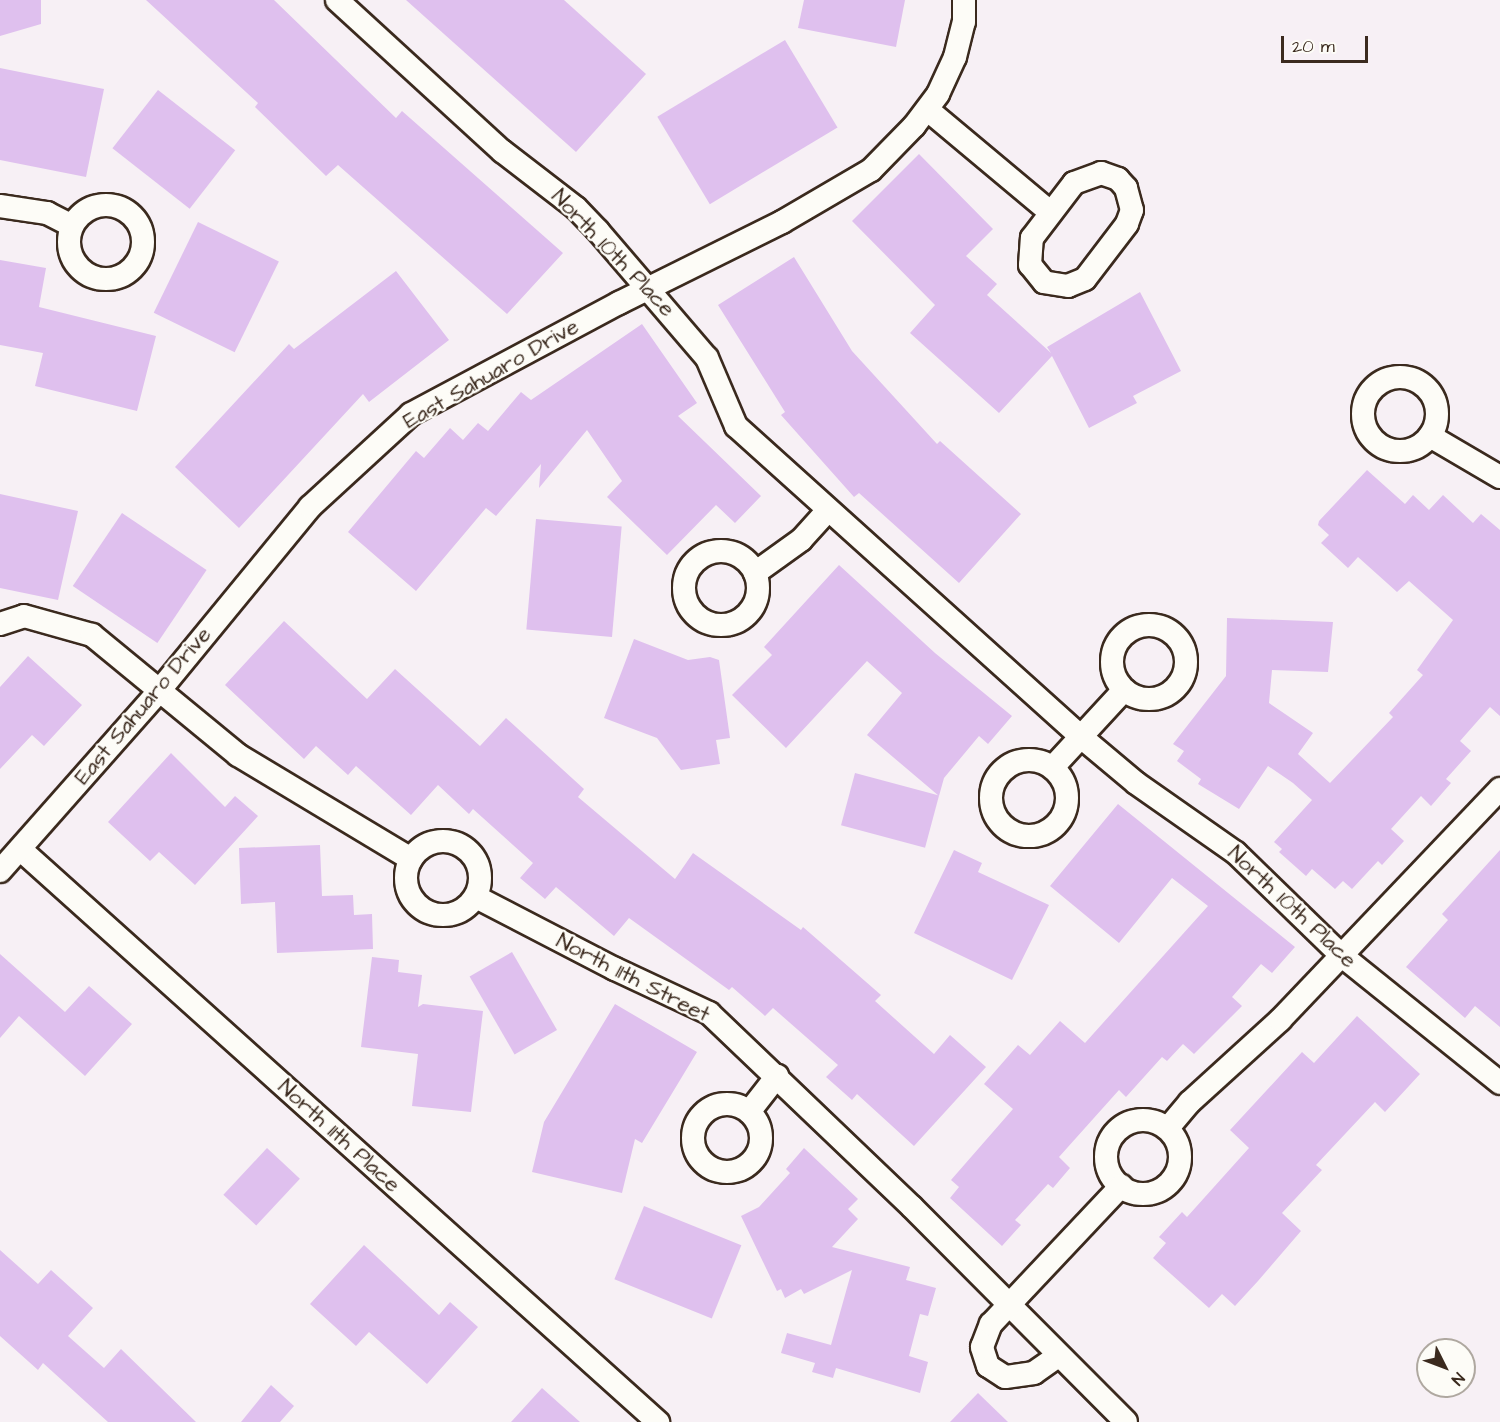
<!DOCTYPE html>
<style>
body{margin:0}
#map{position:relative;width:1500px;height:1422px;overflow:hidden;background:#f7f0f5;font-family:"Architects Daughter",sans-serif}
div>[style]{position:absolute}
.building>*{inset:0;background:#dfc0ee;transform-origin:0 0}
.roads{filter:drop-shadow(2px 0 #3b2a1e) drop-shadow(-2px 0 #3b2a1e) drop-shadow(0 2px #3b2a1e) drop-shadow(0 -2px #3b2a1e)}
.street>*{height:22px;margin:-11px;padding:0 11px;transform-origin:11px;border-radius:11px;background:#fdfcf7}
.street>.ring{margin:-11px;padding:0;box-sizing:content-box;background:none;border:22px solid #fdfcf7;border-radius:50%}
span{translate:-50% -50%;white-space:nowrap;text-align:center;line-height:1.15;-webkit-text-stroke:4.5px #fdfcf7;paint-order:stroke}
.street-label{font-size:22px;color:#3b2a1e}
.north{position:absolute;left:1416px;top:1338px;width:60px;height:60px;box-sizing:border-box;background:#fdfcf7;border:2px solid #afa8a0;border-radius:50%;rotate:132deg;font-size:16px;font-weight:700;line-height:24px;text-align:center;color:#3b2a1e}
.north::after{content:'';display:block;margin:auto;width:21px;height:27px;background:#3b2a1e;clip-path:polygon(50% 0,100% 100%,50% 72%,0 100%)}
.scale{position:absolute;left:1281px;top:36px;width:87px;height:27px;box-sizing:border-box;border:3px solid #3b2a1e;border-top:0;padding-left:8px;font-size:18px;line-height:21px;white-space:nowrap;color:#3b2a1e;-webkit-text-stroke:4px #fdfcf7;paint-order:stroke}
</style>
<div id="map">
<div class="building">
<i style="clip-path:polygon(0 0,41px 0,41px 24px,0 36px)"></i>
<i style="clip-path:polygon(146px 0,274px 0,396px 118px,402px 111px,563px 253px,507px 314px,338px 165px,326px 176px,255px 107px,258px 103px)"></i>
<i style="clip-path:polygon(406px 0,564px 0,646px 74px,576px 152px)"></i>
<i style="clip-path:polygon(804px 0,905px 0,896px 47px,798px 28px)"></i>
<i style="left:785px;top:40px;width:102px;height:149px;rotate:59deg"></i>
<i style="clip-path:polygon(0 68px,104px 89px,86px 177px,0 160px)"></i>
<i style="left:158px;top:90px;width:98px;height:74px;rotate:38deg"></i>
<i style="clip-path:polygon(919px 154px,993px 229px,966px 256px,997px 284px,987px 295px,1051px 353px,1047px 347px,1140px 292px,1181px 371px,1133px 396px,1137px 403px,1089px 428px,1052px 356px,999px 413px,910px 333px,935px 305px,852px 221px)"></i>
<i style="left:198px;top:222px;width:90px;height:101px;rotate:26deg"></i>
<i style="clip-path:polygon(794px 257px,852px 351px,937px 444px,940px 441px,1021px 514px,959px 583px,859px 493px,854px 497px,781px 415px,785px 412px,718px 305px)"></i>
<i style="clip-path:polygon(0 260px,46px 268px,39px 307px,156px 336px,137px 411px,35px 386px,43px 353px,0 345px)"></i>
<i style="clip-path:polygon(396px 271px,449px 340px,369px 402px,363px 394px,239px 528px,175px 467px,289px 344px,294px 349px)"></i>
<i style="clip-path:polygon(642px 324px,697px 403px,678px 416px,761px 496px,735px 523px,716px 505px,667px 555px,607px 497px,622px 481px,587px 430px,539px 488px,541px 464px,496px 516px,486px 508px,416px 591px,348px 532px,416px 451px,424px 458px,450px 428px,463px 440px,478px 423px,488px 431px,521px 392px,531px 400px)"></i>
<i style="clip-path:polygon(1367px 470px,1405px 504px,1413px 495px,1429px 510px,1443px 495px,1473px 523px,1481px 514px,1500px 530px,1500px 716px,1490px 707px,1460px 741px,1471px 751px,1446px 779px,1451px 783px,1431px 806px,1421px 796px,1391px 829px,1404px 841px,1382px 865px,1378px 861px,1352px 889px,1343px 881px,1335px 889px,1312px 869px,1306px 876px,1279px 852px,1282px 849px,1274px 842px,1312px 800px,1293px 783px,1268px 766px,1239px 809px,1198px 784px,1201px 779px,1177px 761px,1184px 751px,1173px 744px,1226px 676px,1227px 618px,1333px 622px,1328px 672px,1272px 670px,1269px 703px,1313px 733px,1298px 754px,1330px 783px,1393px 717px,1389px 713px,1423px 675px,1417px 670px,1453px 620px,1409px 581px,1397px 592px,1358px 557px,1348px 568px,1321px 543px,1329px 535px,1318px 525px,1319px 521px)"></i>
<i style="clip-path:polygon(0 494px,78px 511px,58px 600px,0 588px)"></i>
<i style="left:122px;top:513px;width:102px;height:88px;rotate:34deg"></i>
<i style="left:536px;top:519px;width:86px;height:111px;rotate:5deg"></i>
<i style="clip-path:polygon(839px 565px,935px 653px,1012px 716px,988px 744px,979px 736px,944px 778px,939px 796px,867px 735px,902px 693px,867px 661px,786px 748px,732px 695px,772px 655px,764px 647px)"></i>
<i style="clip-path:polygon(284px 621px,367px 699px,395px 669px,480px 746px,506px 718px,584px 789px,578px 797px,675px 879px,693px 853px,801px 930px,803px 927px,881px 995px,875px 1001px,934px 1054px,950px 1035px,986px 1067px,914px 1146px,857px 1094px,852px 1100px,826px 1077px,838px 1065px,773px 1008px,765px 1016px,732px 987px,729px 990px,629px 918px,614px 936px,556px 887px,545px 899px,520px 878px,533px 863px,473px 809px,469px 814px,438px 785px,411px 815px,356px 766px,348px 775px,316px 746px,304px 759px,225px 685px)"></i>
<i style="clip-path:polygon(634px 639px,688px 660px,710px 657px,719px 660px,730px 738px,716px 740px,720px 764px,681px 770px,657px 738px,604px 718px)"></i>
<i style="clip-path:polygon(28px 656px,82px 705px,44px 746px,32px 735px,0 769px,0 687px)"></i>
<i style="clip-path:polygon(171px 753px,225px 807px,235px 796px,258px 816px,195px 885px,159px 852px,150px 861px,108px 822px)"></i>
<i style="left:855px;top:773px;width:87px;height:54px;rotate:15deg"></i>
<i style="clip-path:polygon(1118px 804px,1295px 947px,1272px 973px,1261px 964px,1232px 997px,1242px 1006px,1194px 1054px,1183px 1044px,1167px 1061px,1162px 1057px,1126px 1097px,1119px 1090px,1059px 1157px,1070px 1168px,1053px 1188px,1048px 1184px,1015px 1220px,1021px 1225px,1002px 1246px,950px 1198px,959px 1187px,951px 1180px,1013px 1109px,984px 1084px,1018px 1045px,1030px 1055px,1060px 1021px,1085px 1043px,1208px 906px,1172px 878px,1119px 943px,1050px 886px)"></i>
<i style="clip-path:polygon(320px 845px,322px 896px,353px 895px,354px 915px,372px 914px,373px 949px,277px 953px,275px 902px,241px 904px,239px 848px)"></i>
<i style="clip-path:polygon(954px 850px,982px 863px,978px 872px,1049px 905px,1012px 980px,914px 933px)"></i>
<i style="clip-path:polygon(1500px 850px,1500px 1027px,1475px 1006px,1465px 1018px,1406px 967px,1448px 920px,1442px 914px)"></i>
<i style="left:512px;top:952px;width:90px;height:49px;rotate:60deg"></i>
<i style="clip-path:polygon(0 954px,65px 1012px,89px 986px,132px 1024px,85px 1076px,19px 1016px,0 1038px)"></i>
<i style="clip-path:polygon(372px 957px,399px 960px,398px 972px,422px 975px,418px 1007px,423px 1004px,483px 1011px,471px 1112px,412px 1106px,418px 1054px,361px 1047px)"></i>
<i style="clip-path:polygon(615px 1004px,697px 1052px,642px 1143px,635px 1139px,622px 1193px,532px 1172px,544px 1122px)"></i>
<i style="clip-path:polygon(1357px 1016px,1420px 1074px,1385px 1112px,1375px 1102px,1316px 1165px,1322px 1170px,1282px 1213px,1301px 1231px,1258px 1281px,1235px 1306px,1222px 1294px,1209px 1308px,1153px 1258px,1166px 1243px,1159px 1237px,1182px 1212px,1187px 1217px,1249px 1148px,1230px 1130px,1302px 1052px,1314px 1063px)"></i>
<i style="left:267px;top:1148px;width:45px;height:64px;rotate:43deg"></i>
<i style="clip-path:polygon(804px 1148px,858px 1199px,848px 1209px,858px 1219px,832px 1247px,910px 1267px,906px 1280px,936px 1288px,928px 1316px,920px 1314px,909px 1356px,928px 1362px,920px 1393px,836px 1368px,833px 1378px,812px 1372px,815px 1363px,781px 1353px,787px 1333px,831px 1345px,852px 1270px,804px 1294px,801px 1289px,785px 1298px,781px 1289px,777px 1291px,741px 1216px,759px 1207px,790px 1173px,786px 1169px)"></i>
<i style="left:644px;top:1206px;width:105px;height:79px;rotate:22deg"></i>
<i style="clip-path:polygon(364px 1245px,439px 1315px,450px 1302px,478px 1327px,427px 1384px,369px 1332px,356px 1346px,310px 1304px)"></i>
<i style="clip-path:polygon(0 1250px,38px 1284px,51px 1270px,93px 1308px,68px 1336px,104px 1368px,121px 1349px,196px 1422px,108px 1422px,43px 1363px,38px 1370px,0 1336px)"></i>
<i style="clip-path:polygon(271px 1385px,294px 1406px,280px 1422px,241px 1422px)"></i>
<i style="clip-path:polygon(542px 1388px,580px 1422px,511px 1422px)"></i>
<i style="clip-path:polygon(978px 1393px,1008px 1422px,950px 1422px)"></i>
</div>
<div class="roads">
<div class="street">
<i style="left:337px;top:0;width:224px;rotate:42.5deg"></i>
<i style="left:502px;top:151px;width:93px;rotate:37.6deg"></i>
<i style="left:576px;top:208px;width:32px;rotate:46deg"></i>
<i style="left:598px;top:231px;width:167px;rotate:49.4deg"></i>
<i style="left:707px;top:358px;width:74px;rotate:66.9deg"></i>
<i style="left:736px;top:426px;width:463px;rotate:42deg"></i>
<i style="left:1080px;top:736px;width:73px;rotate:40deg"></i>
<i style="left:1136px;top:783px;width:122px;rotate:35deg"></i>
<i style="left:1236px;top:853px;width:146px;rotate:44.2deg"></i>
<i style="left:1341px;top:955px;width:204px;rotate:38.8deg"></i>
<i style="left:928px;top:110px;width:159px;rotate:39.9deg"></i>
<i style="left:1101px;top:173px;width:18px;rotate:19deg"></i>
<i style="left:1118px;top:179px;width:12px;rotate:48deg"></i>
<i style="left:1126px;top:188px;width:23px;rotate:75deg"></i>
<i style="left:1132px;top:210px;width:15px;rotate:110deg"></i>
<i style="left:1127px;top:224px;width:69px;rotate:127.4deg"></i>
<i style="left:1085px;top:279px;width:18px;rotate:158deg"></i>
<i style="left:1068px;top:286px;width:24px;rotate:-171deg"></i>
<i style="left:1044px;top:282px;width:22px;rotate:-129deg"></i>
<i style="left:1030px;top:265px;width:27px;rotate:-86deg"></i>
<i style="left:1032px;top:238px;width:69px;rotate:-52.6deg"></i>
<i style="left:1074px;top:183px;width:29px;rotate:-20deg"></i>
<i class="ring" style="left:69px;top:205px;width:52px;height:52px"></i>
<i style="left:0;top:206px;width:48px;rotate:8.5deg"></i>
<i style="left:47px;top:213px;width:28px;rotate:27deg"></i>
<i class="ring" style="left:1363px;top:377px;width:52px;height:52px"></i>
<i style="left:1430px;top:436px;width:81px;rotate:30.4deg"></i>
<i class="ring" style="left:684px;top:551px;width:52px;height:52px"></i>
<i style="left:755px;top:573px;width:57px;rotate:-35.7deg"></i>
<i style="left:801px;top:540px;width:39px;rotate:-48deg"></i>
<i style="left:0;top:624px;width:25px;rotate:-18deg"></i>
<i style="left:24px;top:616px;width:71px;rotate:15.6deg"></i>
<i style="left:92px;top:635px;width:189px;rotate:39.4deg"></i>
<i style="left:238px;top:755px;width:202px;rotate:31deg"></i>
<i class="ring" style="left:1112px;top:625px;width:52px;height:52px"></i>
<i class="ring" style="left:991px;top:760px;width:54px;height:54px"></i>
<i style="left:1053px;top:767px;width:105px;rotate:-47.3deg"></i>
<i class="ring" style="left:406px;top:841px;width:52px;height:52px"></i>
<i style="left:20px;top:849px;width:858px;rotate:41.93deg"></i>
<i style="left:0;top:871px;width:240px;rotate:-48.5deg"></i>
<i style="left:159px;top:691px;width:238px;rotate:-50.6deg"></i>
<i style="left:310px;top:507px;width:137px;rotate:-42.6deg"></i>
<i style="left:411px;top:414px;width:236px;rotate:-28.1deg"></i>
<i style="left:619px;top:303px;width:182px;rotate:-26.4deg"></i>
<i style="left:782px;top:222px;width:103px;rotate:-30.3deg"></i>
<i style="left:871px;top:170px;width:62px;rotate:-45.7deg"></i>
<i style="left:914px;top:126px;width:40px;rotate:-53deg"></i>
<i style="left:938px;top:94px;width:41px;rotate:-65.3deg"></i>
<i style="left:955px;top:57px;width:36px;rotate:-76deg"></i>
<i style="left:964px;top:22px;width:22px;rotate:-90deg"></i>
<i style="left:476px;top:897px;width:157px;rotate:27.4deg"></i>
<i style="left:615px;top:969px;width:104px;rotate:25.1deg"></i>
<i style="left:709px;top:1013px;width:281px;rotate:43.7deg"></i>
<i style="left:912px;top:1207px;width:303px;rotate:45.1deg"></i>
<i class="ring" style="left:693px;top:1104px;width:46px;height:46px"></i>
<i style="left:749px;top:1112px;width:46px;rotate:-52.1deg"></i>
<i class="ring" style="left:1106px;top:1120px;width:52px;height:52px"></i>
<i style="left:1168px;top:1128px;width:34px;rotate:-50deg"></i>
<i style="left:1190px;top:1102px;width:122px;rotate:-42.3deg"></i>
<i style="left:1280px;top:1020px;width:319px;rotate:-46.4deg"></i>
<i style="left:1058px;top:1356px;width:29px;rotate:145deg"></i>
<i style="left:1034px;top:1373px;width:29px;rotate:172deg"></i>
<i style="left:1005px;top:1377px;width:20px;rotate:-147deg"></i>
<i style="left:988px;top:1366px;width:20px;rotate:-108deg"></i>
<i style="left:982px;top:1347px;width:25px;rotate:-69deg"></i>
<i style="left:991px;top:1324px;width:190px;rotate:-46.7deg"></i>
</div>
</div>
<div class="street-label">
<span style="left:613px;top:253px;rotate:46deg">North 10th Place</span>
<span style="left:491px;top:374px;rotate:-30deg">East Sahuaro Drive</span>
<span style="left:143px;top:706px;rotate:-50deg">East Sahuaro Drive</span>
<span style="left:1292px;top:907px;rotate:43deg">North 10th Place</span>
<span style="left:633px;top:978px;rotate:27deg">North 11th Street</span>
<span style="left:339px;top:1136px;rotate:42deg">North 11th Place</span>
</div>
<div class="north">N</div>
<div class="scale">20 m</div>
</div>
